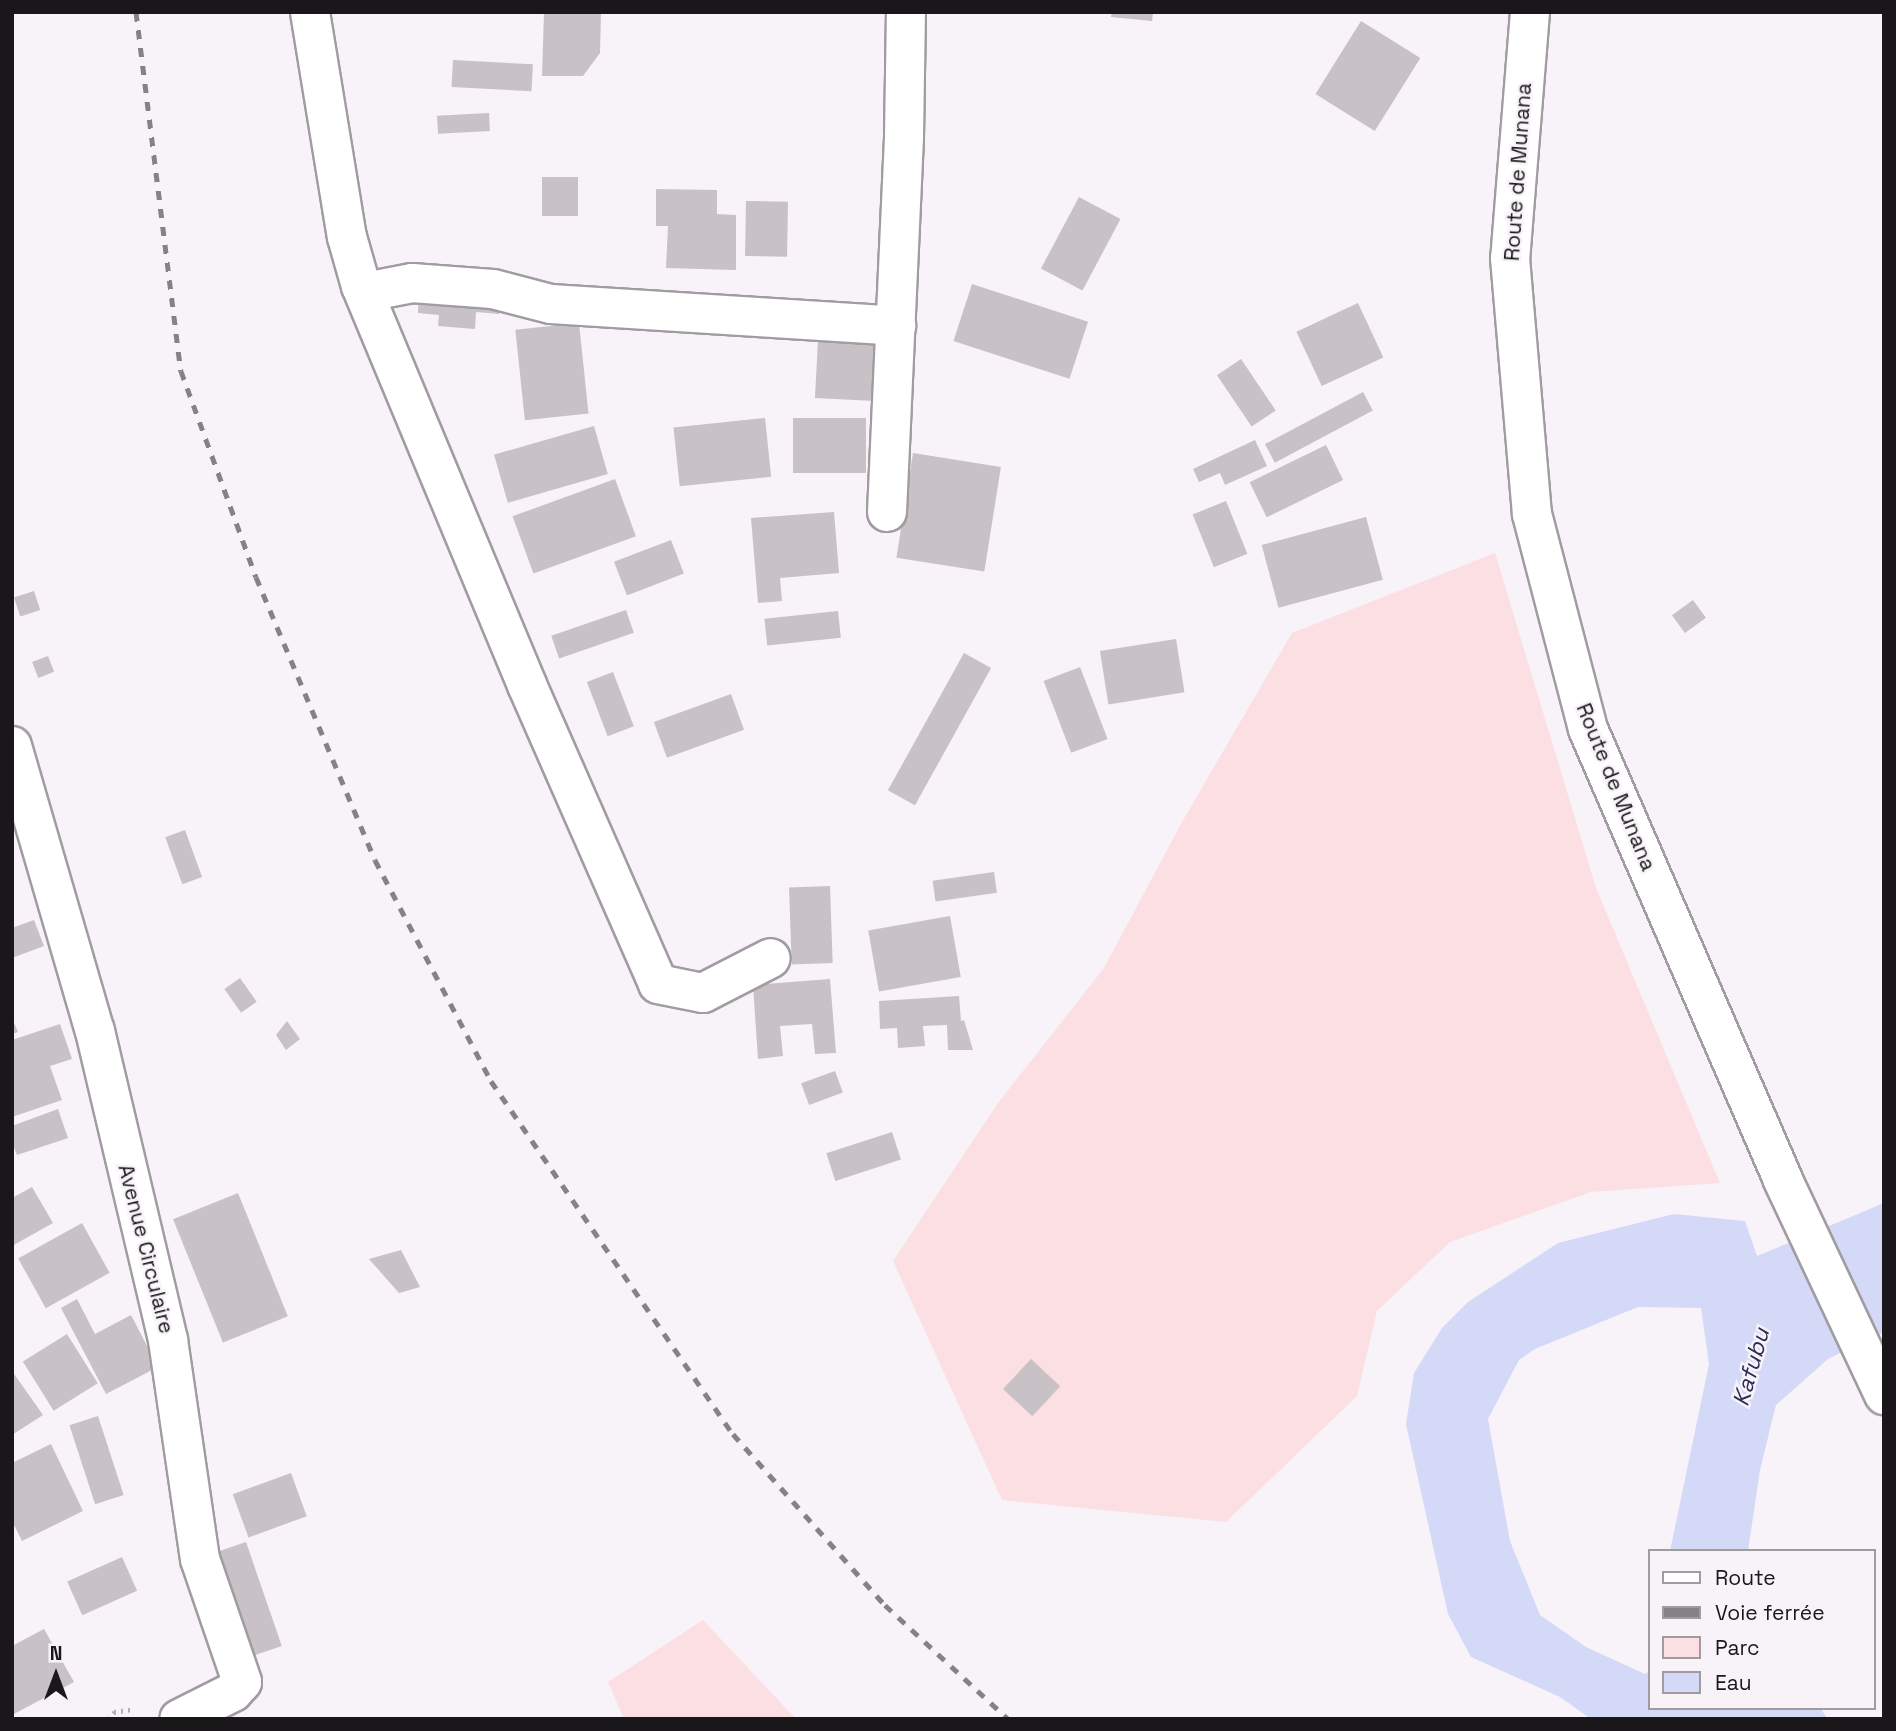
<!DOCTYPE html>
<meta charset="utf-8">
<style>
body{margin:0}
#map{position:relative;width:1896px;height:1731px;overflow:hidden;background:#f8f3f9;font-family:"Space Grotesk",sans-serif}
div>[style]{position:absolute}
.green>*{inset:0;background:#fbdfe2}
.water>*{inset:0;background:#d5d9f8}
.building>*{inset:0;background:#c8c1c5;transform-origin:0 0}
.path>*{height:4.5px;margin-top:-2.25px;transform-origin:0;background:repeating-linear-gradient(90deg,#b4b0b4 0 2px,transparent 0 7px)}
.roads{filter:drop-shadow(2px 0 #a19ca1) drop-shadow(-2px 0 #a19ca1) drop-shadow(0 2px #a19ca1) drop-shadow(0 -2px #a19ca1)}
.street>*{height:38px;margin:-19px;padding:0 19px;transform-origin:19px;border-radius:19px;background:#fff}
.secondary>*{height:38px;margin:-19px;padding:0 19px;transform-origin:19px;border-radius:19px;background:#fff}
.rail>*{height:5px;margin-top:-2.5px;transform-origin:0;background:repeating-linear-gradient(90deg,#858286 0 9px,transparent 0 18px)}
span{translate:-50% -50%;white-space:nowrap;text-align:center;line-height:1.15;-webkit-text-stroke:5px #f8f3f9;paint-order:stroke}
.street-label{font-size:21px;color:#191719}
.water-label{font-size:23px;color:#2c2d57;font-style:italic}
.frame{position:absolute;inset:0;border:14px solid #191719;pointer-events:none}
.legend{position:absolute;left:1648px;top:1549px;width:228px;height:161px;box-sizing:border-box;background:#f8f3f9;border:2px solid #9f9b9f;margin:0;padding:9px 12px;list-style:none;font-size:21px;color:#191719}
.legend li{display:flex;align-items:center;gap:14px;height:35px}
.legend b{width:35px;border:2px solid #9f9b9f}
.north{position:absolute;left:21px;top:1640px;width:70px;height:70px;-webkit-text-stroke:5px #f8f3f9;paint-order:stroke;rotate:0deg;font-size:19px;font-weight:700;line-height:28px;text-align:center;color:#191719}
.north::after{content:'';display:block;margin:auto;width:24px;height:32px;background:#191719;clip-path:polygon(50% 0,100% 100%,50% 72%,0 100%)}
</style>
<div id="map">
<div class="green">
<i style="clip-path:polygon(1495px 553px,1596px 888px,1720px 1183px,1591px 1192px,1450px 1242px,1377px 1311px,1357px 1396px,1226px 1522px,1002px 1500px,893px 1261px,998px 1103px,1104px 968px,1182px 822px,1292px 633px)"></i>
<i style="clip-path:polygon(703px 1620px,796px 1719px,624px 1719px,608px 1682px)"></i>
</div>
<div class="water">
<i style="clip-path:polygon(1884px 1203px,1884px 1332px,1828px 1359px,1776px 1405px,1760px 1470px,1748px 1551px,1670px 1551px,1709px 1364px,1701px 1308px,1638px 1307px,1535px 1349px,1519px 1360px,1488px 1419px,1510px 1541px,1540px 1615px,1586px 1647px,1645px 1674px,1649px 1671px,1649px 1708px,1820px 1708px,1828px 1719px,1591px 1719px,1560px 1697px,1471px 1657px,1448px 1614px,1406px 1424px,1414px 1373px,1442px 1328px,1468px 1302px,1558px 1243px,1674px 1214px,1745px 1221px,1757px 1256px)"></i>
</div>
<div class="building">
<i style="clip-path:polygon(544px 12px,601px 12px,600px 53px,583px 76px,542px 76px)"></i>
<i style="clip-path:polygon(1112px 12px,1153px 12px,1152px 21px,1111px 17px)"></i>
<i style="left:1361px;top:21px;width:70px;height:86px;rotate:32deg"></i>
<i style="left:453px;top:60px;width:80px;height:27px;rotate:3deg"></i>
<i style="left:489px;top:113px;width:18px;height:52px;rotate:87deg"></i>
<i style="left:542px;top:177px;width:36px;height:39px"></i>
<i style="clip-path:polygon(656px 189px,717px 190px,717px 214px,736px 215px,736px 270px,666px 268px,668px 226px,656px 226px)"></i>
<i style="left:1079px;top:197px;width:47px;height:81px;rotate:28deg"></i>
<i style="left:746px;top:201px;width:42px;height:55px;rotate:1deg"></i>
<i style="left:972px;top:284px;width:122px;height:60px;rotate:18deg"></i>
<i style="clip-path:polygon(419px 288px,500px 294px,499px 314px,476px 312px,475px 329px,438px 326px,439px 315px,418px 313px)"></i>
<i style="left:1358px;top:303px;width:60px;height:68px;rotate:65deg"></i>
<i style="left:579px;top:323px;width:91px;height:64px;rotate:84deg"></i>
<i style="left:818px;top:340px;width:70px;height:58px;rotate:3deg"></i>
<i style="left:1241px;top:359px;width:62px;height:29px;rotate:56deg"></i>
<i style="left:1363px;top:392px;width:21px;height:111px;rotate:62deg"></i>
<i style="left:765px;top:418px;width:59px;height:92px;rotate:84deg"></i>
<i style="left:793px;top:418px;width:73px;height:55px"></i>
<i style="left:594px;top:426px;width:50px;height:104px;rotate:74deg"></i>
<i style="clip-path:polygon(1255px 440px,1267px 466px,1225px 485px,1220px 473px,1199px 482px,1193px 469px)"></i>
<i style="left:1326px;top:445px;width:39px;height:85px;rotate:64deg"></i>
<i style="left:913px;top:453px;width:89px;height:106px;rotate:9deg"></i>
<i style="left:615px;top:479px;width:61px;height:109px;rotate:70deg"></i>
<i style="left:1226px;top:501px;width:57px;height:36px;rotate:68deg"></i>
<i style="clip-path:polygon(834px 512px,839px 573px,780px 578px,782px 601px,758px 603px,751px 518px)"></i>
<i style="left:1366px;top:517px;width:65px;height:108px;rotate:75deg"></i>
<i style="left:671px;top:540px;width:36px;height:61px;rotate:69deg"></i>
<i style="left:34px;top:591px;width:20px;height:21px;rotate:72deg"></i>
<i style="left:1693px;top:600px;width:22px;height:26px;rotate:54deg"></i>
<i style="left:626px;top:610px;width:24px;height:79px;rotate:71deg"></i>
<i style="left:838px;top:611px;width:27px;height:74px;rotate:84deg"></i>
<i style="left:1176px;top:639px;width:54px;height:77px;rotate:81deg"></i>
<i style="left:964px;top:653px;width:31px;height:157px;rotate:29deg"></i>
<i style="left:48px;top:656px;width:17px;height:17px;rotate:69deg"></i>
<i style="left:1080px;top:667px;width:77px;height:39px;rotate:69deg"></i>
<i style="left:613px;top:672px;width:58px;height:28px;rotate:69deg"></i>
<i style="left:731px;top:694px;width:38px;height:82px;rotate:70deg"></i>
<i style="left:185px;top:830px;width:50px;height:21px;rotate:70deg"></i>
<i style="left:994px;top:872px;width:21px;height:62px;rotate:82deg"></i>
<i style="left:830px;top:886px;width:77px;height:41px;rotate:88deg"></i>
<i style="left:950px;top:916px;width:62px;height:83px;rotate:80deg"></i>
<i style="clip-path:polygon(34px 920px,44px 946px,12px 958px,12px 928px)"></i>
<i style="left:240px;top:978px;width:29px;height:19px;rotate:55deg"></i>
<i style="clip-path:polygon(830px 979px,836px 1053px,815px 1054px,812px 1024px,780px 1026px,783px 1056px,758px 1059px,753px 985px)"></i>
<i style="clip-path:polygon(959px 996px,961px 1021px,964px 1020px,973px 1050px,948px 1050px,947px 1025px,923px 1026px,925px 1046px,898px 1048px,897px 1028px,880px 1029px,879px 1001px)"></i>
<i style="clip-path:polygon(12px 1018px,18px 1032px,12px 1034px)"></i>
<i style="clip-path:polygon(287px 1021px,300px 1039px,286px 1050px,276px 1035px)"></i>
<i style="clip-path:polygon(60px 1024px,72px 1059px,50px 1066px,62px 1100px,12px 1117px,12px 1040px)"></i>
<i style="left:835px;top:1071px;width:23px;height:36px;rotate:70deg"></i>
<i style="clip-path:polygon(58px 1109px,68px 1138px,17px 1155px,12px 1142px,12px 1126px)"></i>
<i style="left:892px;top:1132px;width:29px;height:69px;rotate:72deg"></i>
<i style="clip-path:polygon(32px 1187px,53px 1223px,12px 1246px,12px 1198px)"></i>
<i style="left:238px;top:1193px;width:133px;height:70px;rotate:68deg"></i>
<i style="left:82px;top:1223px;width:57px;height:73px;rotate:61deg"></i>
<i style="clip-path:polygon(401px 1250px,420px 1287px,399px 1293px,369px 1259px)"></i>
<i style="clip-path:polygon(77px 1299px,95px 1334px,131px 1315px,158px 1367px,106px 1394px,61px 1308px)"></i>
<i style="left:67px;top:1334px;width:58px;height:52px;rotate:58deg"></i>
<i style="left:1031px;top:1359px;width:40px;height:41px;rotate:43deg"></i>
<i style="clip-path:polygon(12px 1371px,43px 1415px,12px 1435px)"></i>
<i style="left:98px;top:1416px;width:83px;height:30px;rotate:72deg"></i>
<i style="clip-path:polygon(51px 1444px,83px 1511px,22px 1541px,12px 1521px,12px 1463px)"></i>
<i style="left:291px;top:1473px;width:46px;height:62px;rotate:70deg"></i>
<i style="left:246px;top:1542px;width:110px;height:38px;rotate:71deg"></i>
<i style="left:122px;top:1557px;width:37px;height:60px;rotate:66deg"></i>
<i style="clip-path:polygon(44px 1629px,74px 1682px,12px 1715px,12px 1646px)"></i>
</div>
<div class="path">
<i style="left:109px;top:1719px;width:9px;rotate:-54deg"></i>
<i style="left:114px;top:1712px;width:20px;rotate:-9deg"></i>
</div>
<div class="roads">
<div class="street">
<i style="left:310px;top:12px;width:228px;rotate:80.7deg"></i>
<i style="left:347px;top:237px;width:51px;rotate:74.1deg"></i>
<i style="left:361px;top:286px;width:11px;rotate:27deg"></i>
<i style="left:371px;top:291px;width:42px;rotate:-11deg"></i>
<i style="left:412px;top:283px;width:81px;rotate:4.2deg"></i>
<i style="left:493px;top:289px;width:60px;rotate:14.5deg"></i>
<i style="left:551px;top:304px;width:346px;rotate:3.6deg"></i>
<i style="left:361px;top:286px;width:432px;rotate:67.4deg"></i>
<i style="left:527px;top:685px;width:326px;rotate:66.3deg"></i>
<i style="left:658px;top:984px;width:46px;rotate:11.3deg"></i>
<i style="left:703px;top:993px;width:76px;rotate:-27.2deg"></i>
<i style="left:887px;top:512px;width:375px;rotate:-87.4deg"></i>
<i style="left:904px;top:137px;width:125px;rotate:-89.1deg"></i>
<i style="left:12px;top:746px;width:297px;rotate:73.8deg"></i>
<i style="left:95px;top:1031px;width:318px;rotate:76.7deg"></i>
<i style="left:168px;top:1340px;width:221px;rotate:81.7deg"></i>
<i style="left:200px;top:1559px;width:130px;rotate:71.1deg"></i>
<i style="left:242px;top:1682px;width:13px;rotate:132deg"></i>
<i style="left:233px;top:1692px;width:60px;rotate:153.4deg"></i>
</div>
<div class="secondary">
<i style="left:1530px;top:12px;width:247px;rotate:94.6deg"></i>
<i style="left:1510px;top:258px;width:257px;rotate:85.1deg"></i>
<i style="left:1532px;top:514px;width:222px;rotate:75.4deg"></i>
<i style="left:1588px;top:729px;width:489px;rotate:66.6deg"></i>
<i style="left:1782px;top:1178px;width:240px;rotate:64.8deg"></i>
</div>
</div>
<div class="rail">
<i style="left:136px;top:12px;width:362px;rotate:82.9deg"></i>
<i style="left:181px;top:371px;width:219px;rotate:70deg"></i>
<i style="left:256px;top:577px;width:307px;rotate:67.2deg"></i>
<i style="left:375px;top:860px;width:250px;rotate:62.3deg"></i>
<i style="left:491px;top:1081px;width:428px;rotate:55.6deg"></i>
<i style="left:733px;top:1434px;width:229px;rotate:48.4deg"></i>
<i style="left:885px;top:1605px;width:168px;rotate:42.8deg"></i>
</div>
<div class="street-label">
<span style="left:1518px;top:172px;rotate:-86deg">Route de Munana</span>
<span style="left:1616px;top:787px;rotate:68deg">Route de Munana</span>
<span style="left:146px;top:1249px;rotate:76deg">Avenue Circulaire</span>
</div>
<div class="water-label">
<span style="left:1751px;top:1367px;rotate:-74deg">Kafubu</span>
</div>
<div class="frame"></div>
<ul class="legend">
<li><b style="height:9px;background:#fff"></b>Route</li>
<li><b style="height:9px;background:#858286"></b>Voie ferrée</li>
<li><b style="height:19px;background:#fbdfe2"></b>Parc</li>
<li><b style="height:19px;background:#d5d9f8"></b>Eau</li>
</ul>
<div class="north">N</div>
</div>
